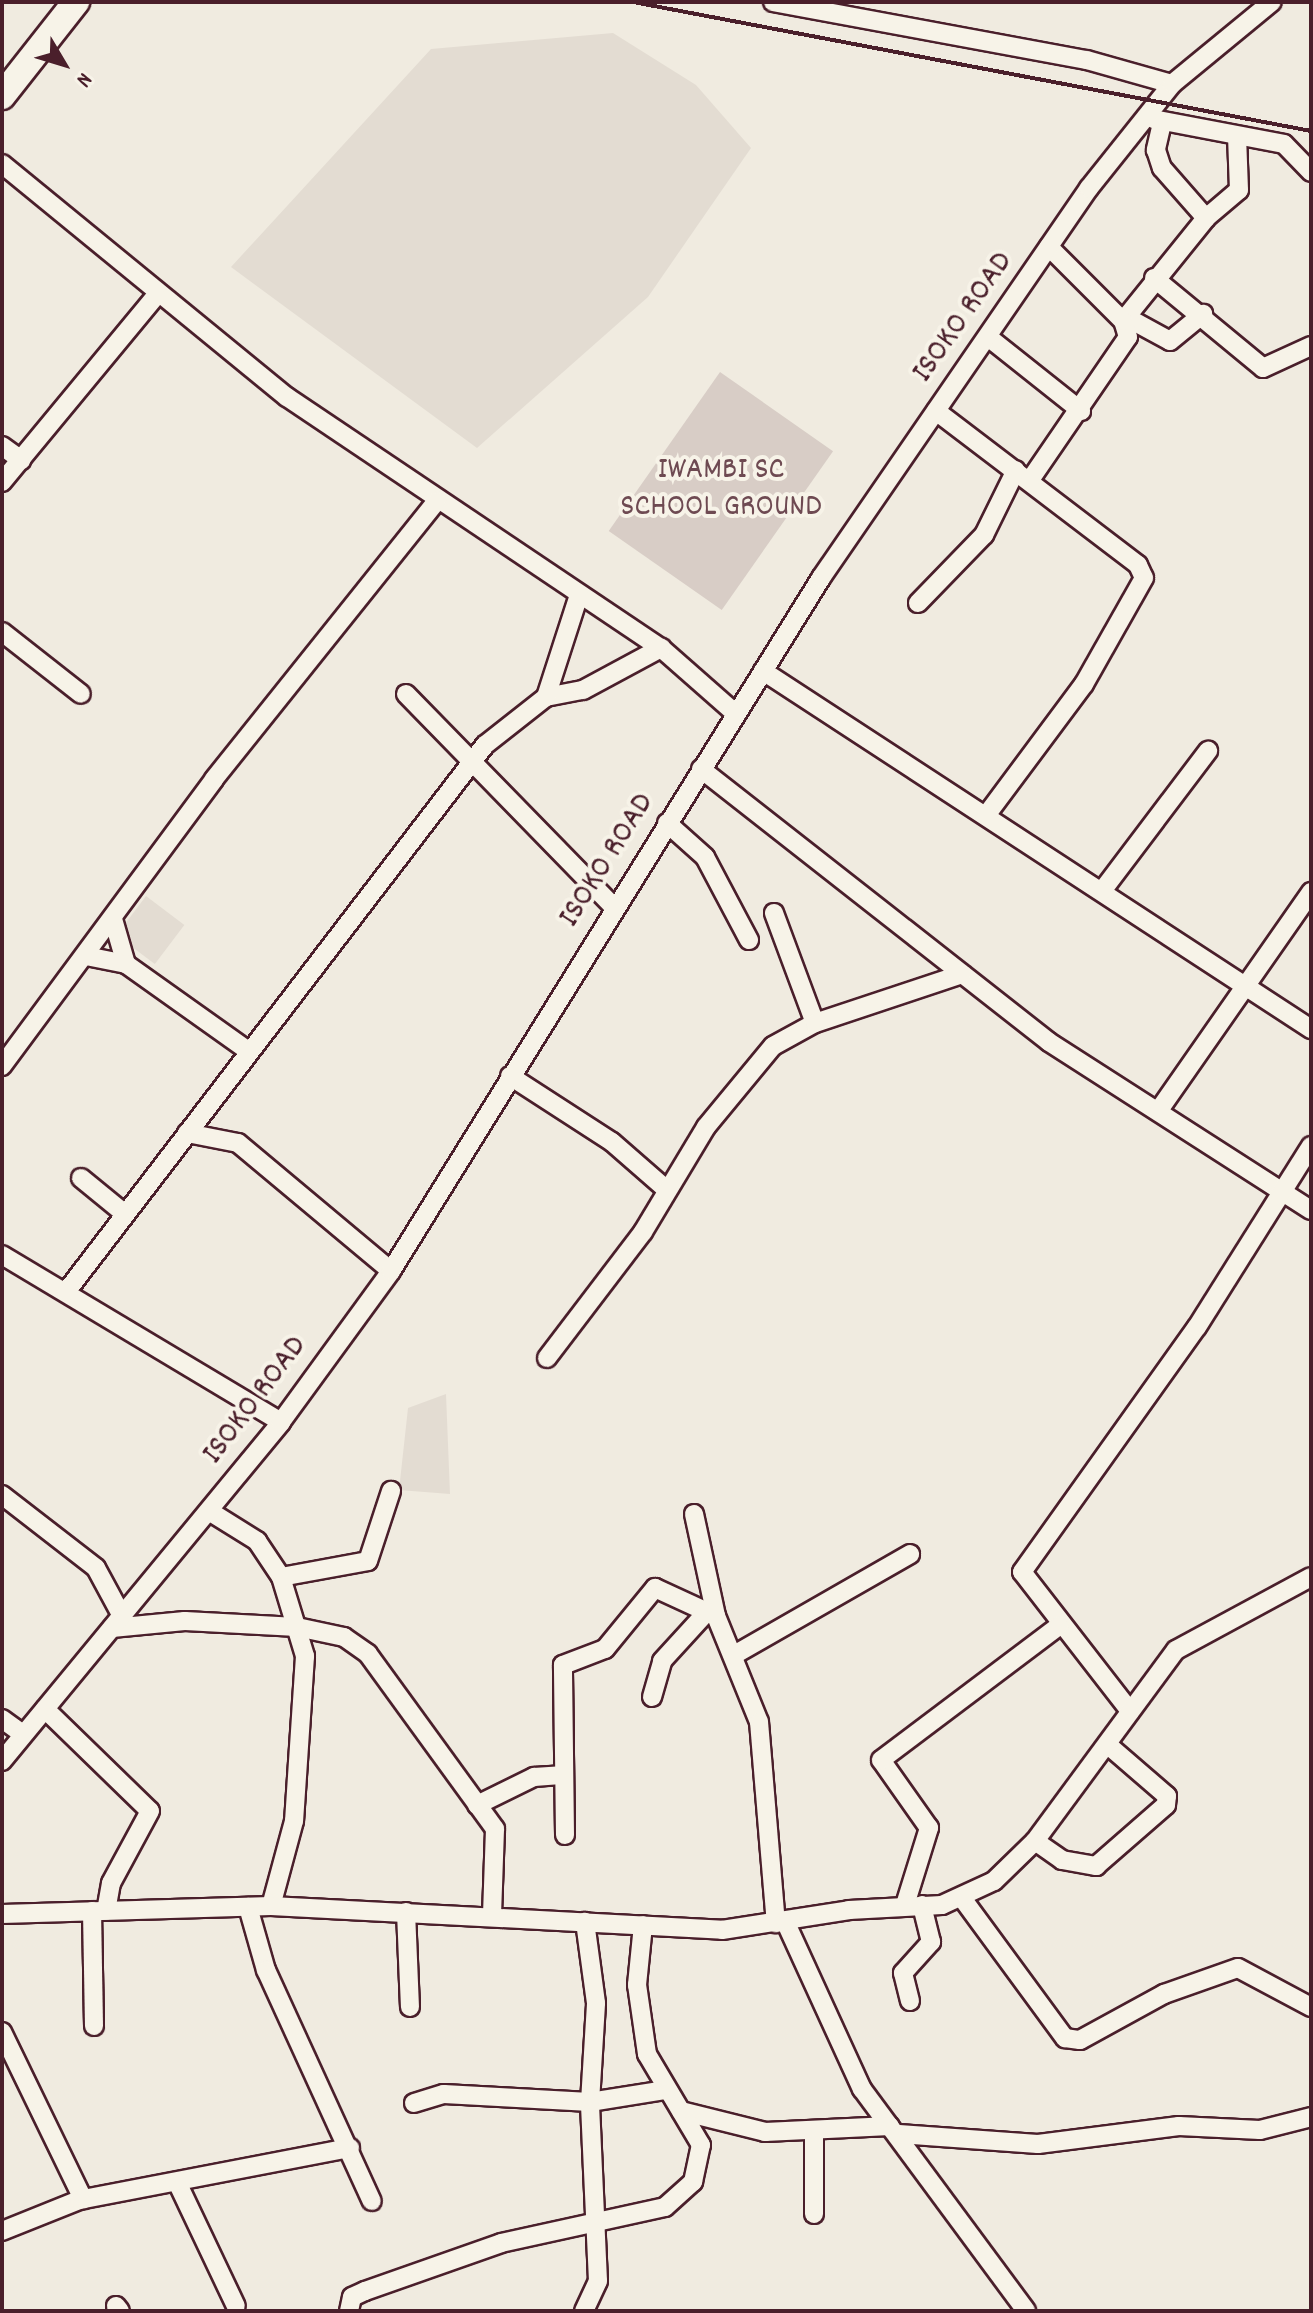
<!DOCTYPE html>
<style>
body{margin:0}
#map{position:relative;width:1313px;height:2313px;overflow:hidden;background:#f0ebe0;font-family:Dekko,sans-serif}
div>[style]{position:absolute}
.built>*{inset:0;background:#e3dcd2;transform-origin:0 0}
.green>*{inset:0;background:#d8cdc6;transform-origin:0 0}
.roads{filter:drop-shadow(2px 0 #4a1f2b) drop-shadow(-2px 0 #4a1f2b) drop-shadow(0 2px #4a1f2b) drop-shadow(0 -2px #4a1f2b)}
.minor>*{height:18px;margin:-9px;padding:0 9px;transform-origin:9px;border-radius:9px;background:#f7f3e8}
.highway>*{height:26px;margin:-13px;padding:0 13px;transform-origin:13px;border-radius:13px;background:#f7f3e8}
.rail>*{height:4px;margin:-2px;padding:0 2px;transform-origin:2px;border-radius:2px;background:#4a1f2b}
span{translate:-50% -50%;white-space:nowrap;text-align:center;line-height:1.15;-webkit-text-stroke:8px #f7f3e8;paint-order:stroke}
.street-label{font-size:32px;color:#4a1f2b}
.park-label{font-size:32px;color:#6e4a52}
.frame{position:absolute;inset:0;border:4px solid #4a1f2b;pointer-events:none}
.north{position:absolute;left:24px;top:24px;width:80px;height:80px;-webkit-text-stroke:6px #f7f3e8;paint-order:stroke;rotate:128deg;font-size:22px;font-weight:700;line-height:32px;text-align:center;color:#4a1f2b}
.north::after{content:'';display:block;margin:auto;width:28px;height:36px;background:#4a1f2b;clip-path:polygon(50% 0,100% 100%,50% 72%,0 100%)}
</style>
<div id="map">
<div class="built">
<i style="clip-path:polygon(613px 33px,696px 85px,751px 148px,648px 297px,477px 448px,231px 267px,431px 49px)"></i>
<i style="left:146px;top:896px;width:48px;height:49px;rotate:37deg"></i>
<i style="clip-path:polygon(446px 1394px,450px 1494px,399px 1490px,408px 1408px)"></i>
</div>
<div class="green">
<i style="left:720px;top:372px;width:138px;height:194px;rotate:35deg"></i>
</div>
<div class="roads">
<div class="minor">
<i style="left:773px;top:2px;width:319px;rotate:10.5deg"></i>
<i style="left:1087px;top:60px;width:88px;rotate:15.8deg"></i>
<i style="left:1153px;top:119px;width:133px;rotate:10.8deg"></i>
<i style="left:1284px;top:144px;width:39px;rotate:46deg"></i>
<i style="left:1162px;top:123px;width:28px;rotate:103deg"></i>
<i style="left:1156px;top:150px;width:19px;rotate:72deg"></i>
<i style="left:1162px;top:168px;width:67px;rotate:48.7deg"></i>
<i style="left:1206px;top:218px;width:43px;rotate:-40.3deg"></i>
<i style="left:1239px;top:190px;width:54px;rotate:-92.1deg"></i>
<i style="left:2px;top:164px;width:368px;rotate:39.3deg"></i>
<i style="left:287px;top:397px;width:450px;rotate:33.9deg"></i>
<i style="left:661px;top:648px;width:100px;rotate:41.3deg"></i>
<i style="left:1154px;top:278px;width:141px;rotate:39.5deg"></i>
<i style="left:1263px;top:368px;width:53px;rotate:-24.6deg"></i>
<i style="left:1126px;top:317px;width:50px;rotate:28.6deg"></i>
<i style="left:1170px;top:341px;width:43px;rotate:-39.3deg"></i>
<i style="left:1123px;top:321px;width:132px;rotate:-51.1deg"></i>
<i style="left:988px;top:337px;width:119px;rotate:38.5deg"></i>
<i style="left:936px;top:411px;width:254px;rotate:37.3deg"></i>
<i style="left:1138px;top:565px;width:14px;rotate:65deg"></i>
<i style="left:1144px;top:578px;width:122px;rotate:119.5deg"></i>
<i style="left:1084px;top:684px;width:161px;rotate:126.7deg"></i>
<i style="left:2px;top:446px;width:24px;rotate:36deg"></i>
<i style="left:1030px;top:480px;width:173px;rotate:-55.6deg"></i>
<i style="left:1128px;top:337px;width:17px;rotate:-107deg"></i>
<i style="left:1123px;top:321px;width:105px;rotate:-135deg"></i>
<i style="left:2px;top:482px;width:241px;rotate:-50.4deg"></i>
<i style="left:918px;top:603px;width:95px;rotate:-45.9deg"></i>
<i style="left:984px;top:535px;width:72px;rotate:-63.8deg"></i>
<i style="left:2px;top:632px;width:100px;rotate:38.1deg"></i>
<i style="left:763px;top:671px;width:655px;rotate:33.16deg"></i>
<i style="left:406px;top:694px;width:296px;rotate:45.7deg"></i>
<i style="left:546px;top:697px;width:38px;rotate:-11deg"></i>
<i style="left:583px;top:690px;width:89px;rotate:-28.3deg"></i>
<i style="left:701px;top:769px;width:442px;rotate:38.1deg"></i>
<i style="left:1049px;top:1042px;width:311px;rotate:32.7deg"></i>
<i style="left:667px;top:823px;width:51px;rotate:41.8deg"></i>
<i style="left:705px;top:857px;width:94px;rotate:62.1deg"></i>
<i style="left:1102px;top:891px;width:176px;rotate:-52.9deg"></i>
<i style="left:774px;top:913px;width:117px;rotate:69.6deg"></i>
<i style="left:113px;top:919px;width:47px;rotate:73.9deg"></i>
<i style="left:86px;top:956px;width:41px;rotate:11.3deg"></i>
<i style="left:126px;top:964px;width:148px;rotate:35.4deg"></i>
<i style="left:2px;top:1066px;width:357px;rotate:-53.5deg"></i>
<i style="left:214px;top:779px;width:356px;rotate:-51.3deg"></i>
<i style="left:510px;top:1076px;width:121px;rotate:32.9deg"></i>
<i style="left:612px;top:1142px;width:73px;rotate:41.1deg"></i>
<i style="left:1159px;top:1110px;width:266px;rotate:-55.1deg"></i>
<i style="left:187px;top:1133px;width:52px;rotate:11.1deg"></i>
<i style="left:238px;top:1143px;width:199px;rotate:39.9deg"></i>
<i style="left:81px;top:1178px;width:57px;rotate:39.3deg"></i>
<i style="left:2px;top:1255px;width:325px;rotate:30.9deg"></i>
<i style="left:66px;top:1292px;width:689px;rotate:-52.55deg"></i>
<i style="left:485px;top:745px;width:78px;rotate:-38.2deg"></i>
<i style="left:546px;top:697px;width:107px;rotate:-72.1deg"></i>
<i style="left:547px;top:1358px;width:158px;rotate:-52.7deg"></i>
<i style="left:643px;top:1232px;width:122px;rotate:-59deg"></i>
<i style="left:706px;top:1127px;width:105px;rotate:-50.4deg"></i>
<i style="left:773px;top:1046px;width:48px;rotate:-28.7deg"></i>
<i style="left:815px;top:1023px;width:155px;rotate:-18.4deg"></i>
<i style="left:2px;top:1495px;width:119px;rotate:37.8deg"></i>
<i style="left:96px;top:1568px;width:55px;rotate:61.6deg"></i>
<i style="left:209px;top:1511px;width:57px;rotate:32deg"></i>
<i style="left:257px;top:1541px;width:43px;rotate:56.3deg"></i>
<i style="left:281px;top:1577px;width:83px;rotate:73.1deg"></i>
<i style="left:305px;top:1656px;width:165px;rotate:93.8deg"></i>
<i style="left:294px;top:1821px;width:88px;rotate:105.1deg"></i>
<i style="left:694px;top:1514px;width:104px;rotate:77.8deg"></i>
<i style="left:716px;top:1616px;width:114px;rotate:67.9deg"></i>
<i style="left:759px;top:1722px;width:202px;rotate:85.2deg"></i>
<i style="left:281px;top:1577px;width:88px;rotate:-10.4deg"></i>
<i style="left:368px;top:1561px;width:74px;rotate:-71.8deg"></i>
<i style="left:112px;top:1628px;width:73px;rotate:-5.5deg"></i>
<i style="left:185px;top:1621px;width:112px;rotate:3.1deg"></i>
<i style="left:297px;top:1627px;width:48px;rotate:12deg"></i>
<i style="left:344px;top:1637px;width:29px;rotate:35deg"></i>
<i style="left:368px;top:1654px;width:216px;rotate:54deg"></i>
<i style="left:495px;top:1829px;width:88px;rotate:92deg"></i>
<i style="left:734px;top:1655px;width:203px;rotate:-29.8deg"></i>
<i style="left:652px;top:1697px;width:37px;rotate:-74deg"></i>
<i style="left:662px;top:1661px;width:62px;rotate:-47.6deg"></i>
<i style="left:45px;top:1709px;width:146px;rotate:44.2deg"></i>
<i style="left:150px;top:1811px;width:82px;rotate:118.4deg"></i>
<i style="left:111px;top:1883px;width:28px;rotate:100deg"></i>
<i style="left:1130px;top:1711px;width:176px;rotate:-127.8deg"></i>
<i style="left:1022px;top:1572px;width:301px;rotate:-54.5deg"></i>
<i style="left:1197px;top:1327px;width:214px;rotate:-57.8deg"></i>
<i style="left:2px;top:1719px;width:26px;rotate:36deg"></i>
<i style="left:2px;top:1761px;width:439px;rotate:-50.5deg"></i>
<i style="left:281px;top:1422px;width:187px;rotate:-53.9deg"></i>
<i style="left:391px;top:1271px;width:816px;rotate:-58.18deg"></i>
<i style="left:821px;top:578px;width:473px;rotate:-55.5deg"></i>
<i style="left:1089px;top:188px;width:133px;rotate:-51.4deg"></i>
<i style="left:1172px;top:84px;width:129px;rotate:-39.4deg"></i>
<i style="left:477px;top:1805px;width:64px;rotate:-26.2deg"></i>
<i style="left:534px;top:1777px;width:27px;rotate:-4deg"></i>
<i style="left:565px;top:1835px;width:170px;rotate:-90.7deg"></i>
<i style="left:563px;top:1665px;width:45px;rotate:-20.9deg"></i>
<i style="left:605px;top:1649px;width:79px;rotate:-50.7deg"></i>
<i style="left:655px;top:1588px;width:67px;rotate:24.7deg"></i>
<i style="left:1035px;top:1841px;width:33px;rotate:35deg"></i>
<i style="left:1062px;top:1860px;width:35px;rotate:10deg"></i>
<i style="left:1096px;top:1866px;width:93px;rotate:-41.1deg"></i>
<i style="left:1166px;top:1805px;width:9px;rotate:-84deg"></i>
<i style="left:1167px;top:1796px;width:78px;rotate:-139.2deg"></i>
<i style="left:962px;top:1898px;width:174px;rotate:53.7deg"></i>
<i style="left:1065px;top:2038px;width:15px;rotate:8deg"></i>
<i style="left:1080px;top:2040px;width:96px;rotate:-28.7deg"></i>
<i style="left:1164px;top:1994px;width:78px;rotate:-19.4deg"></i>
<i style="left:1238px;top:1968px;width:83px;rotate:28.1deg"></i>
<i style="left:905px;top:1905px;width:81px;rotate:-72.7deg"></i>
<i style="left:929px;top:1828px;width:83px;rotate:-125.2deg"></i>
<i style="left:881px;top:1760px;width:223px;rotate:-37deg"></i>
<i style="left:248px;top:1907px;width:66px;rotate:74.1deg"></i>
<i style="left:266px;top:1970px;width:254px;rotate:65.4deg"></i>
<i style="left:92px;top:1911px;width:115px;rotate:89deg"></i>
<i style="left:406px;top:1912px;width:95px;rotate:87.6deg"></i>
<i style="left:2px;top:1914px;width:269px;rotate:-1.7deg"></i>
<i style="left:271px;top:1906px;width:452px;rotate:3deg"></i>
<i style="left:722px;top:1930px;width:129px;rotate:-8.9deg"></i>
<i style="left:849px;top:1910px;width:93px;rotate:-3.1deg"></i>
<i style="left:942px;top:1905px;width:57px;rotate:-24.8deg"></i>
<i style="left:994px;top:1881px;width:57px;rotate:-44.3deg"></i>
<i style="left:1035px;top:1841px;width:237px;rotate:-53.6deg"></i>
<i style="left:1176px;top:1650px;width:153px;rotate:-28.4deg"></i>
<i style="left:785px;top:1921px;width:185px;rotate:65.4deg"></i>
<i style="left:862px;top:2089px;width:276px;rotate:53.5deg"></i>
<i style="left:910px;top:2001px;width:29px;rotate:-104deg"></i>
<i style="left:903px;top:1973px;width:42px;rotate:-47.9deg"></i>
<i style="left:931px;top:1942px;width:38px;rotate:-104deg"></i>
<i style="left:2px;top:2032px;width:186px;rotate:64.1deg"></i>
<i style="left:414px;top:2103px;width:31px;rotate:-17deg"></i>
<i style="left:444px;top:2094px;width:146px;rotate:3.1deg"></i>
<i style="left:590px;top:2102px;width:77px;rotate:-9deg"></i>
<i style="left:681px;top:2111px;width:87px;rotate:14deg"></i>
<i style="left:765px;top:2132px;width:125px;rotate:-2.7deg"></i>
<i style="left:814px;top:2131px;width:83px;rotate:90deg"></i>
<i style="left:899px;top:2134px;width:139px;rotate:4.1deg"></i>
<i style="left:1038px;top:2144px;width:142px;rotate:-7.3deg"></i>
<i style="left:1179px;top:2126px;width:81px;rotate:2.8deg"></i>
<i style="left:1260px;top:2130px;width:53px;rotate:-14.3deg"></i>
<i style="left:177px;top:2182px;width:137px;rotate:64.6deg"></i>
<i style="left:2px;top:2231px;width:83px;rotate:-21.9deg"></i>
<i style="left:79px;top:2200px;width:276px;rotate:-10.9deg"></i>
<i style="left:116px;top:2306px;width:6px;rotate:51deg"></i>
<i style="left:349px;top:2311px;width:14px;rotate:-78deg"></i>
<i style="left:352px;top:2297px;width:14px;rotate:-25deg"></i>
<i style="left:365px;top:2291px;width:144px;rotate:-19.4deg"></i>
<i style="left:501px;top:2243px;width:168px;rotate:-12.4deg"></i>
<i style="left:665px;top:2207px;width:38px;rotate:-42deg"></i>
<i style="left:693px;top:2182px;width:38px;rotate:-78deg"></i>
<i style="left:701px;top:2145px;width:106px;rotate:-120.7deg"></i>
<i style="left:647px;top:2054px;width:70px;rotate:-98.2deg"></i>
<i style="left:637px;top:1985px;width:60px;rotate:-84.3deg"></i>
<i style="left:584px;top:2311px;width:33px;rotate:-65deg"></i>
<i style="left:598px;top:2281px;width:179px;rotate:-92.6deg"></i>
<i style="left:590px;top:2102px;width:99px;rotate:-86.5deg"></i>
<i style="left:596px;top:2003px;width:82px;rotate:-97.7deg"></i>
</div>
<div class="highway">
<i style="left:2px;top:96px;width:120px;rotate:-51.8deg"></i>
</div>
</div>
<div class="rail">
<i style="left:633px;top:2px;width:690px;rotate:10.77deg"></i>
</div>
<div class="street-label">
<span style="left:964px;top:318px;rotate:-55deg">ISOKO ROAD</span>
<span style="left:608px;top:861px;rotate:-58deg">ISOKO ROAD</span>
<span style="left:256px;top:1401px;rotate:-53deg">ISOKO ROAD</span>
</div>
<div class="park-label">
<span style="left:721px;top:490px">IWAMBI SC<br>SCHOOL GROUND</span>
</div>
<div class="frame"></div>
<div class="north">N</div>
</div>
